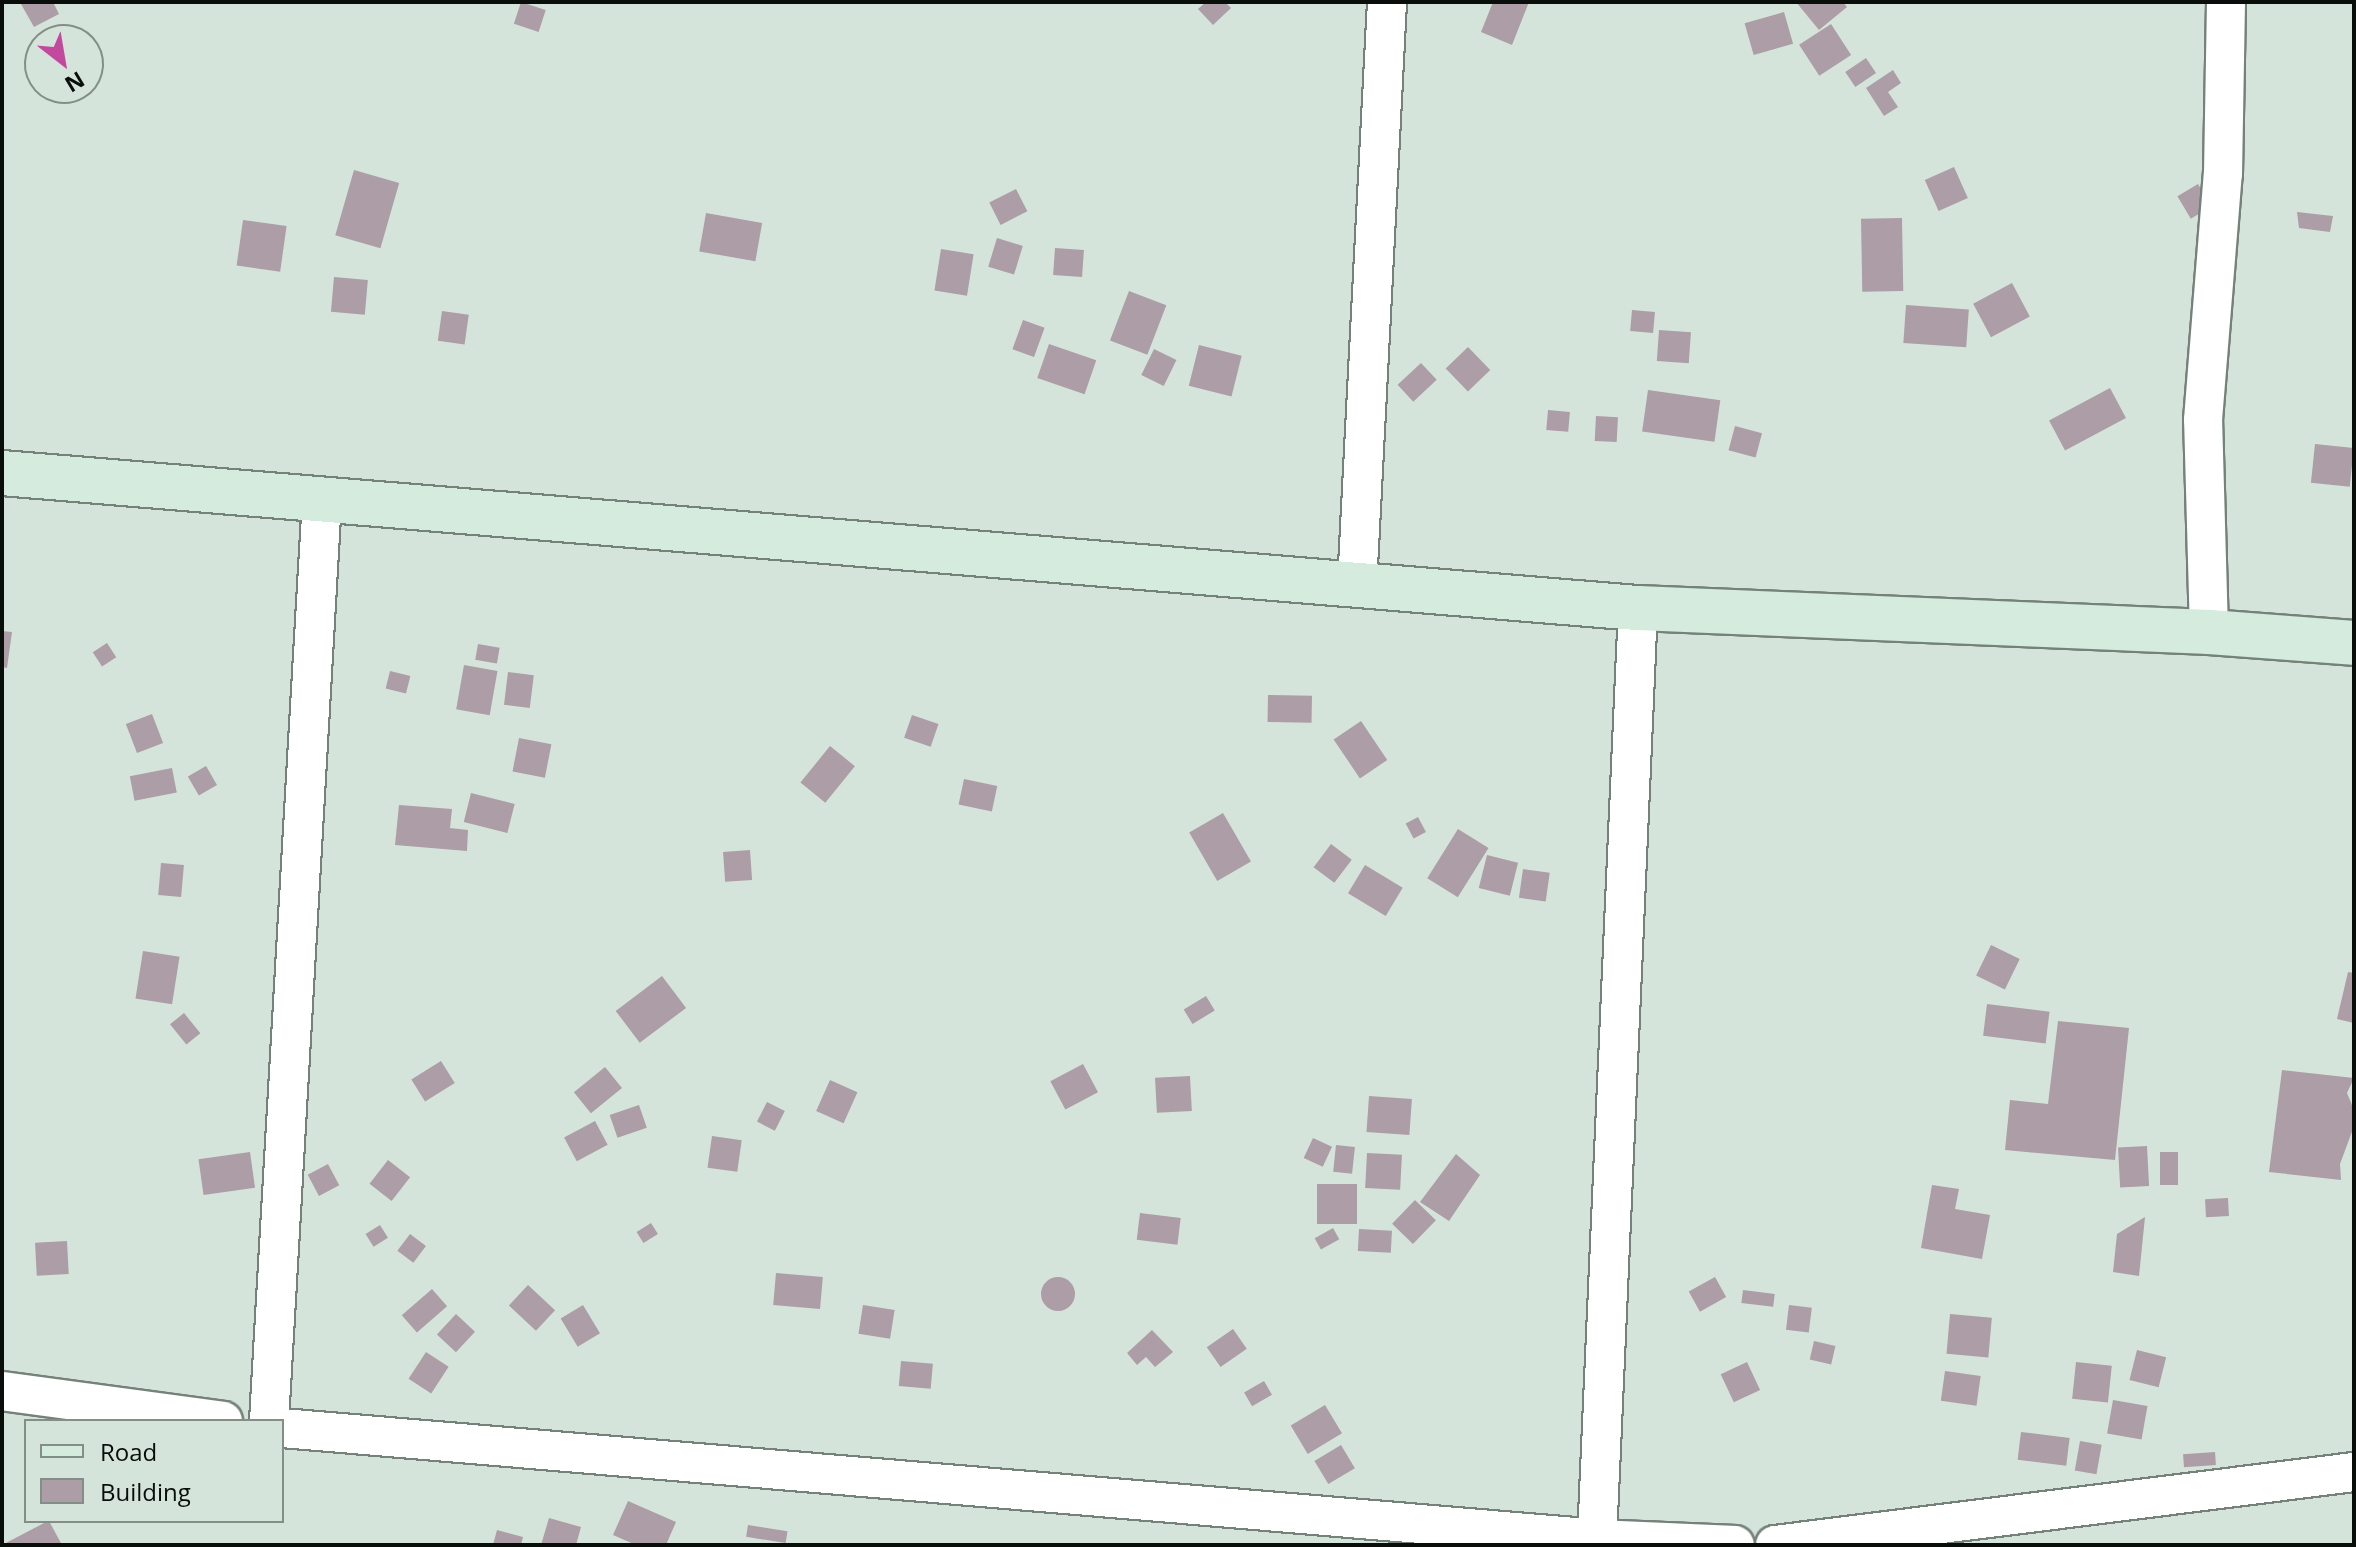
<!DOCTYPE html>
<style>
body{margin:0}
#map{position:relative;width:2356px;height:1547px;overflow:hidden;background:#d5e4da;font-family:"Open Sans",sans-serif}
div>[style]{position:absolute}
.building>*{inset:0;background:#ac9da6;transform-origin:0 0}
.round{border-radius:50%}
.roads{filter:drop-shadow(2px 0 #758279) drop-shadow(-2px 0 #758279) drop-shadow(0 2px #758279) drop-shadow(0 -2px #758279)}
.street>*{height:38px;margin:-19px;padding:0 19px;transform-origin:19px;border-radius:19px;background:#fff}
.secondary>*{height:44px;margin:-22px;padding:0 22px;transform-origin:22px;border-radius:22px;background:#d4ebdd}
span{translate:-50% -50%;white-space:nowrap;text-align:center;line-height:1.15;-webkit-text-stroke:6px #d5e4da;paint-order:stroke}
.frame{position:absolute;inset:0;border:4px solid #090e0a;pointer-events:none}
.legend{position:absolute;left:24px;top:1419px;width:260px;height:104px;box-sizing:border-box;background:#d5e4da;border:2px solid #838e87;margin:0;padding:10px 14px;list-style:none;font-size:24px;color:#090e0a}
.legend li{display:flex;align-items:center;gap:16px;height:40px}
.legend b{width:40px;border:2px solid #838e87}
.north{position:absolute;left:24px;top:24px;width:80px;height:80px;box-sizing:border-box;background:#d5e4da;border:2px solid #838e87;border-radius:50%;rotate:149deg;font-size:22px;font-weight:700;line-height:32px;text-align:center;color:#090e0a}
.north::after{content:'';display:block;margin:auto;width:28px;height:36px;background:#c2499d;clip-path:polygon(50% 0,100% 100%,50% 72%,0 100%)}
</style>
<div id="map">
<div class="building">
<i style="clip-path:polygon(53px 2px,59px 14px,34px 27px,21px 4px)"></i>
<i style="left:521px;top:2px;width:26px;height:23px;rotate:18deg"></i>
<i style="clip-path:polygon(1206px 2px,1225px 2px,1231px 8px,1213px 25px,1198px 9px)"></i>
<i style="clip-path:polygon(1493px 2px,1529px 2px,1512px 45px,1481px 32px)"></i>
<i style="clip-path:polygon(1796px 2px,1843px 2px,1847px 7px,1819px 30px)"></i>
<i style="left:1784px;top:12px;width:33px;height:41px;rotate:74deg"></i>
<i style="left:1831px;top:24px;width:37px;height:38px;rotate:57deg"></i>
<i style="left:1866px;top:58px;width:18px;height:25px;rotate:56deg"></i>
<i style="clip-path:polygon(1893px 70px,1901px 83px,1888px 92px,1898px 107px,1884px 116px,1866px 88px)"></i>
<i style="left:1954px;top:167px;width:34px;height:32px;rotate:66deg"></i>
<i style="left:354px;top:170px;width:47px;height:68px;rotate:16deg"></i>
<i style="left:2198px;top:184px;width:26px;height:24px;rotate:59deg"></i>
<i style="left:1016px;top:189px;width:25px;height:30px;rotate:63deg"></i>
<i style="clip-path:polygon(2297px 212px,2333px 216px,2330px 232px,2299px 228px)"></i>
<i style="left:706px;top:213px;width:57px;height:39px;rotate:10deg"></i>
<i style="left:1902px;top:218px;width:73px;height:41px;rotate:89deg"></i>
<i style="left:243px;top:220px;width:44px;height:46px;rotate:8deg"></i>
<i style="left:997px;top:238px;width:27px;height:30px;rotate:17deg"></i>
<i style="left:1055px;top:248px;width:29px;height:27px;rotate:4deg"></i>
<i style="left:941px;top:249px;width:33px;height:42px;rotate:9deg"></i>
<i style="left:334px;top:277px;width:34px;height:35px;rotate:5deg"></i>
<i style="left:2012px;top:283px;width:38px;height:44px;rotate:62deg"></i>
<i style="left:1129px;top:291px;width:40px;height:53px;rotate:21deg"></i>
<i style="left:1906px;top:305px;width:63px;height:38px;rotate:4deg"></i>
<i style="left:1632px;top:310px;width:23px;height:21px;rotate:5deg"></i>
<i style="left:442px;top:311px;width:27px;height:30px;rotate:8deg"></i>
<i style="left:1023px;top:320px;width:23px;height:31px;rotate:20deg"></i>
<i style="left:1659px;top:330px;width:32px;height:31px;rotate:4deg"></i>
<i style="left:1049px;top:344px;width:50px;height:36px;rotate:19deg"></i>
<i style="left:1199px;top:345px;width:44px;height:42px;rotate:14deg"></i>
<i style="left:1468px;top:347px;width:32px;height:31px;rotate:46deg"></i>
<i style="left:1154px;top:349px;width:25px;height:29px;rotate:26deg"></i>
<i style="left:1421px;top:363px;width:23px;height:32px;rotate:47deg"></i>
<i style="left:2110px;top:388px;width:34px;height:69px;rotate:62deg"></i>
<i style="left:1648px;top:390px;width:73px;height:42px;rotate:8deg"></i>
<i style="left:1548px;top:410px;width:22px;height:20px;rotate:5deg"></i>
<i style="left:1596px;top:416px;width:22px;height:25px;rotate:3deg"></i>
<i style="left:1735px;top:426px;width:28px;height:25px;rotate:15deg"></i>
<i style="left:2315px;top:444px;width:39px;height:39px;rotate:6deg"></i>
<i style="clip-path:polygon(2px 631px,12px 632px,7px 668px,2px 667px)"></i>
<i style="left:107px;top:643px;width:17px;height:17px;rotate:57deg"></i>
<i style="left:478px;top:644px;width:22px;height:16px;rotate:10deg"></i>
<i style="left:464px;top:665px;width:34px;height:45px;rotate:10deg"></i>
<i style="left:390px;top:671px;width:21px;height:18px;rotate:14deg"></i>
<i style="left:508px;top:672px;width:26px;height:33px;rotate:7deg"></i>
<i style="left:1268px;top:695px;width:44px;height:27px;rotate:1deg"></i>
<i style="left:152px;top:714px;width:31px;height:28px;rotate:69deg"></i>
<i style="left:912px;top:715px;width:28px;height:24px;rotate:19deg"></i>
<i style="left:1361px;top:721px;width:47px;height:33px;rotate:56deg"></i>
<i style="left:519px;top:738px;width:33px;height:34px;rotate:11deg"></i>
<i style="left:830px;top:746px;width:32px;height:47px;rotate:39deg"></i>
<i style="left:206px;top:766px;width:22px;height:21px;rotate:60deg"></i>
<i style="left:172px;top:768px;width:25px;height:43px;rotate:79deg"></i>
<i style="left:964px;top:779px;width:34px;height:26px;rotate:12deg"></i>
<i style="left:471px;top:793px;width:45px;height:30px;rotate:14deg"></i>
<i style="clip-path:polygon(399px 805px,452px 809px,450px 828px,468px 830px,467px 851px,395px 845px)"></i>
<i style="left:1223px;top:813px;width:56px;height:39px;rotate:60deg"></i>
<i style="left:1418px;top:817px;width:17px;height:14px;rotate:62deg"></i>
<i style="left:1458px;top:829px;width:36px;height:58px;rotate:32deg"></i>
<i style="left:1331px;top:844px;width:26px;height:29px;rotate:37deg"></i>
<i style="left:750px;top:850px;width:30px;height:27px;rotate:86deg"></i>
<i style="left:1487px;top:855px;width:32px;height:34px;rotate:14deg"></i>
<i style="left:161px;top:863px;width:23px;height:32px;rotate:5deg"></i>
<i style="left:1365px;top:865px;width:44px;height:33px;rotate:31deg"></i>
<i style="left:1523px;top:869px;width:27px;height:29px;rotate:8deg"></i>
<i style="left:1991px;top:945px;width:32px;height:34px;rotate:26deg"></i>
<i style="left:143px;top:951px;width:37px;height:48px;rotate:9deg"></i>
<i style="clip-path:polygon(2348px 972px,2354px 973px,2354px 1023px,2337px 1019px)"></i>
<i style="left:662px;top:976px;width:40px;height:58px;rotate:53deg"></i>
<i style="left:1206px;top:996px;width:17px;height:26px;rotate:59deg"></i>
<i style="left:1987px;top:1004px;width:63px;height:32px;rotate:7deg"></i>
<i style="left:184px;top:1013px;width:26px;height:18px;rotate:51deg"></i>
<i style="clip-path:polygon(2058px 1021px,2129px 1028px,2115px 1160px,2005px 1150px,2010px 1100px,2048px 1104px)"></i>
<i style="left:441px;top:1061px;width:26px;height:35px;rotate:58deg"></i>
<i style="left:1083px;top:1064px;width:32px;height:37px;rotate:62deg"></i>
<i style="left:605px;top:1067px;width:27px;height:40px;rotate:51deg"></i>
<i style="clip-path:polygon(2282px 1070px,2354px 1078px,2347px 1093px,2354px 1110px,2353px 1129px,2340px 1164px,2341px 1180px,2269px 1172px)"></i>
<i style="left:1190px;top:1076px;width:35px;height:35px;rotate:87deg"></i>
<i style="left:830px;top:1080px;width:30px;height:34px;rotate:24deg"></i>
<i style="left:1369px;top:1096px;width:43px;height:36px;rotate:4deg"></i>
<i style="left:767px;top:1102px;width:20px;height:22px;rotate:27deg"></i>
<i style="left:639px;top:1105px;width:24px;height:31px;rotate:71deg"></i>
<i style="left:595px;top:1121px;width:27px;height:35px;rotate:62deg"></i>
<i style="left:712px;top:1136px;width:30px;height:32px;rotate:8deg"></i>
<i style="left:1313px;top:1138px;width:21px;height:22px;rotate:25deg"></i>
<i style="left:1336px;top:1145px;width:19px;height:27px;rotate:6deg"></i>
<i style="left:2147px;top:1146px;width:40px;height:29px;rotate:87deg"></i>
<i style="left:250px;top:1152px;width:36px;height:52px;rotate:82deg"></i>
<i style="left:2160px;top:1152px;width:18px;height:33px"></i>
<i style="left:1367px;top:1153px;width:35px;height:35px;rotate:3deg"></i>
<i style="clip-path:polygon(1456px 1154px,1480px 1175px,1449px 1221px,1420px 1202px)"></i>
<i style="left:388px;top:1160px;width:28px;height:30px;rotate:38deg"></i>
<i style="left:328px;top:1164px;width:24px;height:23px;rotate:62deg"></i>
<i style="left:1317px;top:1184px;width:40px;height:40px"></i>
<i style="clip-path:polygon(1932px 1185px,1959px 1189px,1955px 1209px,1990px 1215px,1982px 1259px,1921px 1248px)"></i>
<i style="left:2228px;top:1198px;width:18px;height:23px;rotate:87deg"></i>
<i style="left:1415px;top:1200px;width:29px;height:33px;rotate:44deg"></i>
<i style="left:1140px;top:1213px;width:41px;height:27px;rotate:7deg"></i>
<i style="clip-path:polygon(2145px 1217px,2139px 1276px,2113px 1272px,2117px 1234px)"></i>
<i style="left:651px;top:1223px;width:13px;height:17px;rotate:58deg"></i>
<i style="left:380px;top:1225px;width:15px;height:17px;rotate:58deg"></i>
<i style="left:1333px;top:1228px;width:13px;height:21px;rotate:61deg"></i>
<i style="left:1359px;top:1229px;width:33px;height:22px;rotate:3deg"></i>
<i style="left:410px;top:1234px;width:20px;height:21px;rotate:37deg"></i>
<i style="left:67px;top:1241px;width:33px;height:32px;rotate:87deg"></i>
<i style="left:776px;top:1273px;width:47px;height:32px;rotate:5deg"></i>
<i class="round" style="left:1041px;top:1277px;width:34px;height:34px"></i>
<i style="left:1715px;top:1277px;width:23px;height:30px;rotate:61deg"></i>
<i style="left:528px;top:1285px;width:37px;height:28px;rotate:43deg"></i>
<i style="left:432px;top:1289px;width:23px;height:40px;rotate:49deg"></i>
<i style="left:1743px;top:1290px;width:32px;height:13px;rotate:7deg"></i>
<i style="left:583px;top:1305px;width:33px;height:26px;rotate:59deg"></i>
<i style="left:863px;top:1305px;width:32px;height:29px;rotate:9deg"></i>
<i style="left:1789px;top:1305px;width:23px;height:25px;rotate:7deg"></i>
<i style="left:456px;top:1314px;width:26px;height:28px;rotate:43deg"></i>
<i style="left:1950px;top:1314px;width:42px;height:40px;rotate:5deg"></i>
<i style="left:1233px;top:1329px;width:24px;height:32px;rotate:55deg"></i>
<i style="clip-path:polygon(1152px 1330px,1173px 1352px,1155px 1367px,1146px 1357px,1137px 1365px,1127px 1353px)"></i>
<i style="left:1814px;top:1341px;width:22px;height:19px;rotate:13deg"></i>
<i style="left:2137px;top:1350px;width:30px;height:31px;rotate:14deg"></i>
<i style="left:426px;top:1352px;width:27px;height:32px;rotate:33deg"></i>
<i style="left:901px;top:1361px;width:32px;height:25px;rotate:5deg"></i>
<i style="left:1747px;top:1362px;width:31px;height:29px;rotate:65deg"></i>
<i style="left:2076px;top:1362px;width:36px;height:37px;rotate:6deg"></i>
<i style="left:1945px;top:1371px;width:36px;height:30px;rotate:8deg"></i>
<i style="left:1264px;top:1381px;width:16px;height:23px;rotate:60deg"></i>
<i style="left:2113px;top:1400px;width:35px;height:34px;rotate:10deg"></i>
<i style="left:1325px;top:1405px;width:33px;height:40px;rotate:59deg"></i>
<i style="left:2021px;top:1432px;width:49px;height:28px;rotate:7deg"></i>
<i style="left:2080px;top:1441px;width:22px;height:30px;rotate:10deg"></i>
<i style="left:1341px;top:1445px;width:27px;height:31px;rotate:59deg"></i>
<i style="left:2215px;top:1452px;width:13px;height:32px;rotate:86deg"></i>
<i style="clip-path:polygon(628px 1501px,676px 1522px,666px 1545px,636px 1545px,613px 1535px)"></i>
<i style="clip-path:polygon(549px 1518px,581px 1527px,576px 1545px,541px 1545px)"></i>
<i style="clip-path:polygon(49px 1521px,62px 1545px,2px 1545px,48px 1521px)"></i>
<i style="left:748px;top:1525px;width:40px;height:12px;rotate:9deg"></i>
<i style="clip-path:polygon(497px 1530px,523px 1537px,521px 1545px,493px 1545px)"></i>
</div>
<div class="roads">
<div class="street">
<i style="left:1357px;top:586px;width:585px;rotate:-87.06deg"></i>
<i style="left:2209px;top:632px;width:212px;rotate:-91.6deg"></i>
<i style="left:2203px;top:420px;width:247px;rotate:-85.4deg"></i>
<i style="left:2223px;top:174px;width:172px;rotate:-89deg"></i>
<i style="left:2px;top:1391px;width:223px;rotate:7.7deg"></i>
<i style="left:269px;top:1421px;width:924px;rotate:-86.71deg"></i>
<i style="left:282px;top:1428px;width:1320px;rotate:4.82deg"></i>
<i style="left:1597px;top:1539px;width:138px;rotate:2.5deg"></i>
<i style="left:1597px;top:1539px;width:932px;rotate:-87.48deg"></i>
<i style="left:1775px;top:1545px;width:584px;rotate:-7.19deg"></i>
</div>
<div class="secondary">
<i style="left:2px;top:473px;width:1642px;rotate:4.72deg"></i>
<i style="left:1638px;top:608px;width:572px;rotate:2.41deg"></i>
<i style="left:2209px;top:632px;width:145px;rotate:4.3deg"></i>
</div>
</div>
<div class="frame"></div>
<ul class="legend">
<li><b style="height:10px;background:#d4ebdd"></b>Road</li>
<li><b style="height:22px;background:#ac9da6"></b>Building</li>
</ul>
<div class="north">N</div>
</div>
